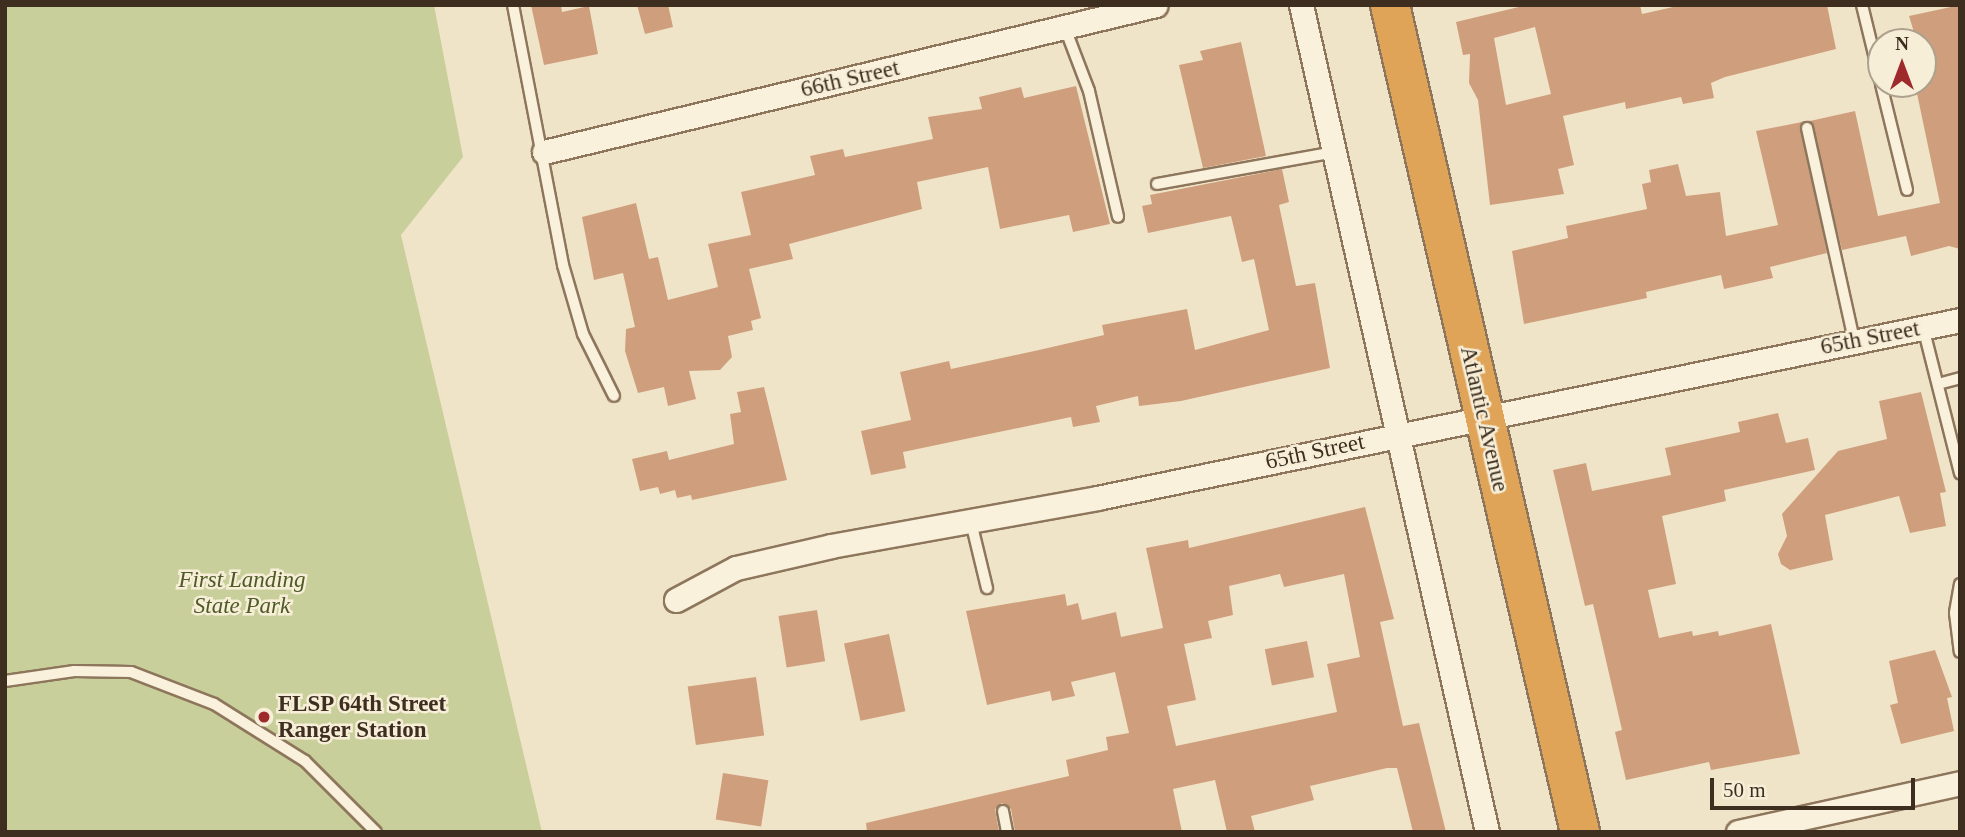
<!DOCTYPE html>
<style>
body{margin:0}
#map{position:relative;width:1965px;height:837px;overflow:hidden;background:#f0e4c8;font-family:Georgia,serif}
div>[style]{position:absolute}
.green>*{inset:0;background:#c9cf9b}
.building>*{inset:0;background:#cf9f7d;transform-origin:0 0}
.roads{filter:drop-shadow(2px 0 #8d765c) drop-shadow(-2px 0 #8d765c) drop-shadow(0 2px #8d765c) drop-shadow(0 -2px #8d765c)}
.lane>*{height:10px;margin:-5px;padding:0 5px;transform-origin:5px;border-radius:5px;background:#faf1dc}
.street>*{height:23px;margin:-11.5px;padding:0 11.5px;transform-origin:11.5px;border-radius:11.5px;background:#faf1dc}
.highway>*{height:38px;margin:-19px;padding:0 19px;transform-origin:19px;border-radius:19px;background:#e0a458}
.dots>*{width:19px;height:19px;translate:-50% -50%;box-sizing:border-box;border:4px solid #f7eed8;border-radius:50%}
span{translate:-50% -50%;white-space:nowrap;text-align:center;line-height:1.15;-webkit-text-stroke:5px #f7eed8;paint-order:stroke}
.street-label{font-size:23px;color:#3d2e20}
.park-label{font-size:23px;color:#4d5a26;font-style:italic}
.poi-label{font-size:23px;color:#3d2e20;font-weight:700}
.left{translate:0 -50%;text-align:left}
.frame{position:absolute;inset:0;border:7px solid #3d2e20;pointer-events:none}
.north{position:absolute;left:1867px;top:28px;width:70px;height:70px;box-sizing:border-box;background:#f7eed8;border:2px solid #ada18e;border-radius:50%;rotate:0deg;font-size:19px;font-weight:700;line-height:28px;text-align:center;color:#3d2e20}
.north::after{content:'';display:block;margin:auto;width:24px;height:32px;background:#9e2a2b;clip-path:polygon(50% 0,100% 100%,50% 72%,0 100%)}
.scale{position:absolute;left:1710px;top:778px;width:205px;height:32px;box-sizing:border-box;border:4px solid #3d2e20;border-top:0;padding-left:9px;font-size:21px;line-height:24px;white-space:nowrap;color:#3d2e20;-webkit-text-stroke:5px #f7eed8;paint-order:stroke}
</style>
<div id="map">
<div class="green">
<i style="clip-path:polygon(5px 5px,434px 5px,463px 157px,401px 235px,542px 832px,5px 832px)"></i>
</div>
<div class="building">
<i style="clip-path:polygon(531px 5px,561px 5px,562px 12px,589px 6px,598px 54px,544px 65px)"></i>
<i style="clip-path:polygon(637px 5px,668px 5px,673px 27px,645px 34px)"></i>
<i style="clip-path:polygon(evenodd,1527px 5px,1640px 5px,1642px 14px,1682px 5px,1827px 5px,1836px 49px,1725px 77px,1711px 83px,1714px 98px,1683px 104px,1681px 97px,1626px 109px,1625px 102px,1563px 116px,1574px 165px,1558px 169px,1564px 194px,1490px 205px,1478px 100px,1469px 83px,1470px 54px,1463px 55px,1456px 22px,1527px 5px,1535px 27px,1551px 94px,1506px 105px,1494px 38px,1535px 27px)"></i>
<i style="clip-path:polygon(1960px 5px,1960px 249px,1949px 246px,1911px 256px,1906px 236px,1842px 250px,1810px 121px,1855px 111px,1878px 216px,1940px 203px,1915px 84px,1923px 84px,1923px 42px,1917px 42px,1909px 16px)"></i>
<i style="clip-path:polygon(1241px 42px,1266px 156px,1203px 168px,1179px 65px,1203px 60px,1200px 51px)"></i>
<i style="clip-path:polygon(1076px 86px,1110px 224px,1073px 232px,1069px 215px,1000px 229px,988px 167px,917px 182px,922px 209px,789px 244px,793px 259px,749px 269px,761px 318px,751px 321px,753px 330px,728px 336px,732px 357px,720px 370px,689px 371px,696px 399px,668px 406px,664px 387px,638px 393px,625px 351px,626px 329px,635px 327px,623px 273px,594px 280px,582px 217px,636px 203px,649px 259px,658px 257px,668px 300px,718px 287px,708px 244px,751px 235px,741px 192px,815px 175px,810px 156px,843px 149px,845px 157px,933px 139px,928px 117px,982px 109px,979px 97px,1021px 87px,1024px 98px)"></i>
<i style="clip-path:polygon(1802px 122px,1827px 253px,1770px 267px,1773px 278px,1724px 289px,1721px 275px,1646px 292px,1647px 298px,1524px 324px,1512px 251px,1568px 238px,1566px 226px,1647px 209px,1642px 184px,1651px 182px,1649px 170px,1678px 164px,1686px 196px,1720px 192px,1726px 236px,1778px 225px,1756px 131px)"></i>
<i style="clip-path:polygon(1282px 169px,1289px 202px,1279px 205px,1296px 286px,1315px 283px,1330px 368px,1181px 401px,1139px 406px,1138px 396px,1096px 406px,1100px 422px,1073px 427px,1071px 417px,903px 452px,906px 468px,871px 475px,861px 431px,911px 420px,900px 372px,949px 361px,951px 369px,1039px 350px,1104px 335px,1102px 325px,1187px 309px,1195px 350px,1269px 330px,1254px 259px,1242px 262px,1231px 216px,1148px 233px,1142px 206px,1152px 204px,1150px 195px)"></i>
<i style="clip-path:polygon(764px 387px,787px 480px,692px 500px,691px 495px,677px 498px,675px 490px,660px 494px,658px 487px,640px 491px,632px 459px,667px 451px,669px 460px,734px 444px,730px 414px,741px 412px,737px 392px)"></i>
<i style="clip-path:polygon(1921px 392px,1946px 492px,1940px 493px,1946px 526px,1910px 533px,1899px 496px,1825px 515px,1833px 560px,1790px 570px,1781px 564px,1778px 554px,1787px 536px,1782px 514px,1838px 451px,1887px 439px,1879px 401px)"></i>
<i style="clip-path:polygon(1778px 413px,1786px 443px,1808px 438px,1815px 470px,1724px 490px,1726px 501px,1662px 516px,1676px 584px,1648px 590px,1659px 638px,1692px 631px,1693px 636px,1718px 631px,1719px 636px,1771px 624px,1800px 754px,1711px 770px,1709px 762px,1626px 780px,1615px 732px,1622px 730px,1593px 604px,1585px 606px,1553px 470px,1586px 463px,1592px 491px,1671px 475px,1665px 448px,1740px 432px,1738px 422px)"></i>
<i style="clip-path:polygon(evenodd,1365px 507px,1394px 619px,1380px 622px,1403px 726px,1419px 723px,1446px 832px,1413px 832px,1397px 768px,1387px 768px,1310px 786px,1314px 800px,1251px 816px,1255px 832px,1227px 832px,1215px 780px,1173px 789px,1182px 832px,1015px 832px,1011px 809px,1002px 803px,995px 809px,999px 832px,867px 832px,866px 823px,1069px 776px,1066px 760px,1108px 750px,1106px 737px,1129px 733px,1115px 672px,1071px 682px,1075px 696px,1052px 701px,1050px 691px,987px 705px,966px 611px,1065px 594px,1067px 606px,1078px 603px,1082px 620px,1116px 612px,1121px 637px,1163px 628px,1146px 548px,1188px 540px,1189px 548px,1365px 507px,1280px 574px,1284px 587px,1344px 574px,1360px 657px,1327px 664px,1337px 712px,1176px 746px,1167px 706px,1196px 700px,1184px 644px,1212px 638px,1208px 621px,1233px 615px,1229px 586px,1280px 574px)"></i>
<i style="left:817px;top:610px;width:52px;height:39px;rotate:81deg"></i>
<i style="left:889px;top:634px;width:79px;height:46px;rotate:78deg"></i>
<i style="left:1307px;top:641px;width:37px;height:43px;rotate:79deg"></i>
<i style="clip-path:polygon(1935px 650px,1952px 697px,1947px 698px,1954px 731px,1901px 744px,1890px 705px,1898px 703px,1889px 661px)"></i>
<i style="left:756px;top:677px;width:59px;height:69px;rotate:82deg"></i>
<i style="left:723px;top:773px;width:46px;height:47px;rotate:9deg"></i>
</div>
<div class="roads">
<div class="lane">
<i style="left:513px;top:5px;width:265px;rotate:79.1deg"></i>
<i style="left:563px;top:265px;width:72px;rotate:73.8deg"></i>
<i style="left:583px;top:334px;width:69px;rotate:63.4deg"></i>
<i style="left:1862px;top:5px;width:80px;rotate:76.3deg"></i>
<i style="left:1065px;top:28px;width:67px;rotate:69.1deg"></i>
<i style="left:1089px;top:91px;width:129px;rotate:77deg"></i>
<i style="left:1881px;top:84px;width:109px;rotate:76.2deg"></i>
<i style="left:1807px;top:128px;width:217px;rotate:77.5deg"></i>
<i style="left:1157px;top:184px;width:180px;rotate:-10.2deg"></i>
<i style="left:1923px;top:327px;width:151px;rotate:75.8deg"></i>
<i style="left:1938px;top:384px;width:23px;rotate:-15deg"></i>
<i style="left:971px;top:522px;width:68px;rotate:76.4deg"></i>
<i style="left:1960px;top:584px;width:29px;rotate:100deg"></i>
<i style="left:1955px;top:613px;width:39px;rotate:83deg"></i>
<i style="left:5px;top:681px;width:70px;rotate:-8.2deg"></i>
<i style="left:74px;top:671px;width:57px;rotate:1deg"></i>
<i style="left:131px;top:672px;width:89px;rotate:21.1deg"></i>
<i style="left:214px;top:704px;width:107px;rotate:32.1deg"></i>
<i style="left:305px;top:761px;width:100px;rotate:45deg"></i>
<i style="left:1003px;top:811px;width:21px;rotate:79deg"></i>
</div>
<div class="street">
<i style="left:1301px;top:5px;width:848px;rotate:77.32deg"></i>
<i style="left:544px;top:152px;width:629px;rotate:-13.51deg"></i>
<i style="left:676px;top:600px;width:68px;rotate:-28.1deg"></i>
<i style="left:736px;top:568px;width:98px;rotate:-13deg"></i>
<i style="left:831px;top:546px;width:270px;rotate:-10.2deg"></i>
<i style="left:1097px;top:498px;width:881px;rotate:-11.65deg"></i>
<i style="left:1738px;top:832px;width:227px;rotate:-12.4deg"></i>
</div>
<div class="highway">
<i style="left:1390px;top:5px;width:849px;rotate:77.06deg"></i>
</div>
</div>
<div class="dots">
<i style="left:264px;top:717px;background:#9e2a2b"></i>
</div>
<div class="street-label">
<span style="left:850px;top:79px;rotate:-13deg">66th Street</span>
<span style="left:1870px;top:338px;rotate:-11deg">65th Street</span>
<span style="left:1484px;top:419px;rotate:77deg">Atlantic Avenue</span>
<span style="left:1315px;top:452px;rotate:-12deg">65th Street</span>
</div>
<div class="park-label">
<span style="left:242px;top:593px">First Landing<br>State Park</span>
</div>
<div class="poi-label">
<span class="left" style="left:278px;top:717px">FLSP 64th Street<br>Ranger Station</span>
</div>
<div class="frame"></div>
<div class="north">N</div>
<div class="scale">50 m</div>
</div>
